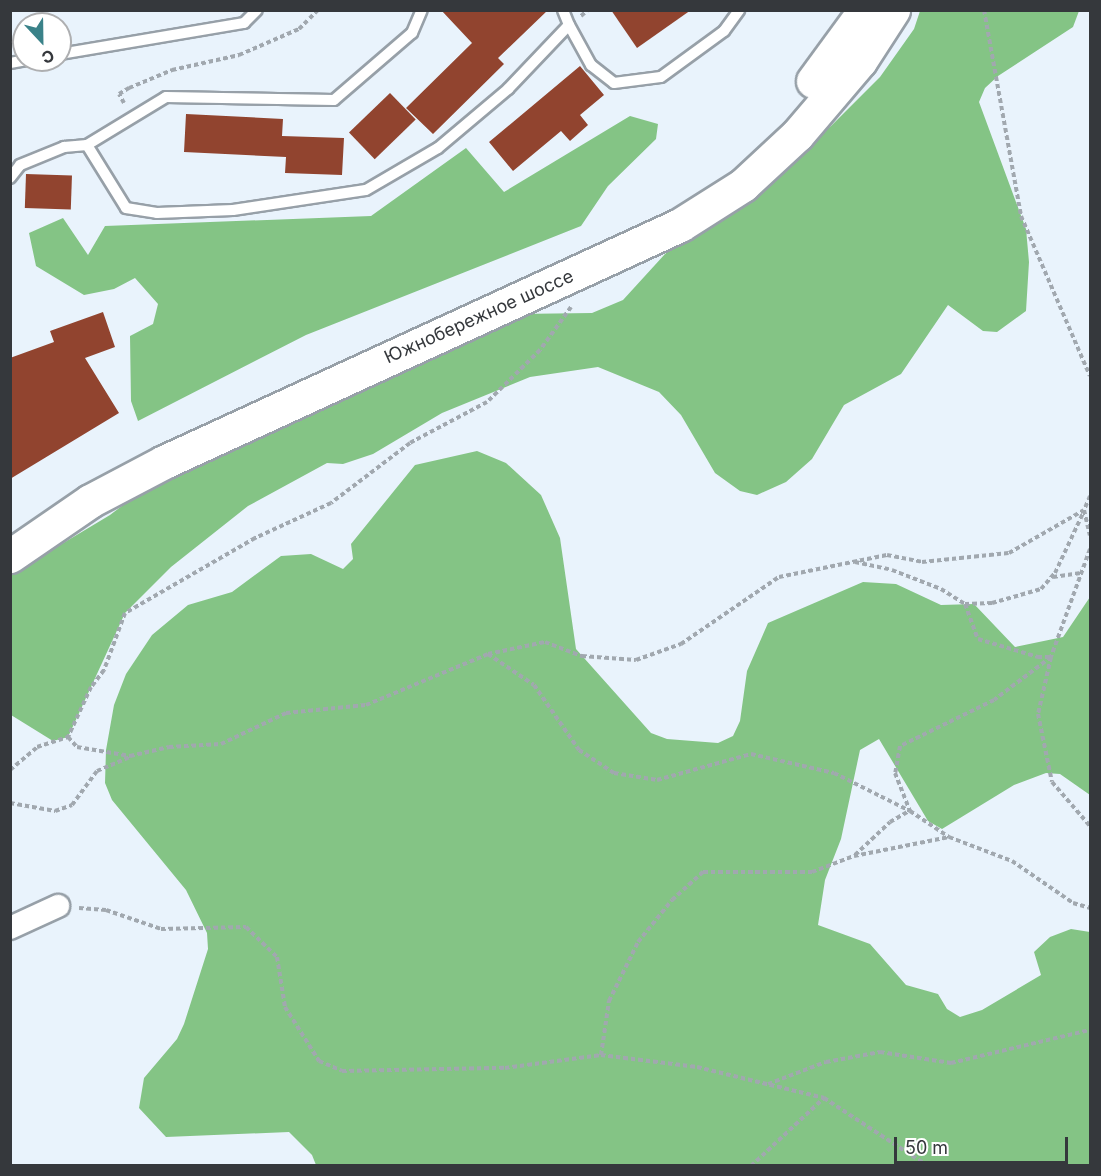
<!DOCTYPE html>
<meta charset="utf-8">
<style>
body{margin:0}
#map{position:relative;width:1101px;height:1176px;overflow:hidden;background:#e9f3fc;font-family:Inter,sans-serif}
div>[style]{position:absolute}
.forest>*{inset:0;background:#84c485}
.building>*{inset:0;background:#91442f;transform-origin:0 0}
.path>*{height:4px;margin-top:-2px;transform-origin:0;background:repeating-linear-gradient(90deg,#a1a8af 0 4.5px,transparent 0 7.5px)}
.roads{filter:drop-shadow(2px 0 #97a0a8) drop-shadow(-2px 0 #97a0a8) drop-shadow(0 2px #97a0a8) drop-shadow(0 -2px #97a0a8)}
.lane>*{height:10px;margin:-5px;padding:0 5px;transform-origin:5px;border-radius:5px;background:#fff}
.street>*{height:22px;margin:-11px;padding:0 11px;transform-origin:11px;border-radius:11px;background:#fff}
.highway>*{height:33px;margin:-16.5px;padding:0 16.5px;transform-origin:16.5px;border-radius:16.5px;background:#fff}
span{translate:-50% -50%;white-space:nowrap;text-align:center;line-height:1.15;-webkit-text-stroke:6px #fff;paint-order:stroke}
.street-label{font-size:18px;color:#35383c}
.frame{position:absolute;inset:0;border:12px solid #35383c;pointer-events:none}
.north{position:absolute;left:12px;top:12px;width:60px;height:60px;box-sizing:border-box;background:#fff;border:2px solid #aeafb1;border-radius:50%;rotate:158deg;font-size:16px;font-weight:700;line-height:24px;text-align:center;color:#35383c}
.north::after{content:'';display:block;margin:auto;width:21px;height:27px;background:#3a8289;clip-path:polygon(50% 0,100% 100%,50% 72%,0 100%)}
.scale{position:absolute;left:894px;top:1137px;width:174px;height:27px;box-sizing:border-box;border:3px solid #35383c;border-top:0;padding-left:8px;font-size:18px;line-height:21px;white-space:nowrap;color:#35383c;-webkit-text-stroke:4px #fff;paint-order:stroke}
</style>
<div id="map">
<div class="forest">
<i style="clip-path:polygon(920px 11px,1079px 11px,1073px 27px,998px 76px,985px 88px,979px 102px,1026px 229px,1029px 262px,1026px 311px,997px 332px,983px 331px,948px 305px,901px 374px,844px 405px,812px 459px,786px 482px,757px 495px,740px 491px,715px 473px,681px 415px,659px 392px,598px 367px,530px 377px,442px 413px,373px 454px,343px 464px,327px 463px,248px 506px,171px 567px,125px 613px,68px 737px,53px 741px,11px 715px,10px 575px,110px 515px,177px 464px,517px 314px,592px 313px,623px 300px,665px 254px,831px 126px,880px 77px,914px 29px)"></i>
<i style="clip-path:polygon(630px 116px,658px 124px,656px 139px,608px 186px,581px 226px,306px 335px,138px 421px,131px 401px,130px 336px,153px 324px,158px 304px,135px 278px,114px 289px,84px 295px,36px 266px,29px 233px,63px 218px,88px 255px,105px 226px,371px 216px,466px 148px,504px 192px)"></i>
<i style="clip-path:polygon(477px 451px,506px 463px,541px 495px,560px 538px,576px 649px,651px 733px,667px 739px,718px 743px,733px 736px,740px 721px,747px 671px,768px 623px,863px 582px,896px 584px,941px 605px,974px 604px,1015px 647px,1063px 637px,1090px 597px,1090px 795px,1060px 774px,1046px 773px,1014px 785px,942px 829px,928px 821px,879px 739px,860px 750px,841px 839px,825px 880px,818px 925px,870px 944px,906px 985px,938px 994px,947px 1009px,960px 1017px,982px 1010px,1041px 975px,1034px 952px,1050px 937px,1071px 929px,1090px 932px,1090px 1165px,316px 1165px,312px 1155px,289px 1132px,166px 1137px,139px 1108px,144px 1078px,177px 1039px,184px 1024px,208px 949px,207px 933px,186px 890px,112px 800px,105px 783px,106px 750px,114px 705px,126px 674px,152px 635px,188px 605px,232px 592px,281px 556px,311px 554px,343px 569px,353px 559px,351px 544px,415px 465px)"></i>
</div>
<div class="building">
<i style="clip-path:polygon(441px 10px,548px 10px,498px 58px,504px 64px,433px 134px,406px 108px,472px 43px)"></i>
<i style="clip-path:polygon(611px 10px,691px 10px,637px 48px)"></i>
<i style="clip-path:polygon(580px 66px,604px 95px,580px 115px,588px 125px,570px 141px,561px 131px,513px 171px,489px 142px)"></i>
<i style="left:390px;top:93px;width:37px;height:57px;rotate:46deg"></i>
<i style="clip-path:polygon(186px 114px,283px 119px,282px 136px,344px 138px,342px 175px,285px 173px,286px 157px,184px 152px)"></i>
<i style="left:26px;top:174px;width:46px;height:34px;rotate:2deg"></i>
<i style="clip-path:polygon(103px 312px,115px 347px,85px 358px,119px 413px,10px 479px,10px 358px,54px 342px,50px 331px)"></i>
</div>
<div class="path">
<i style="left:984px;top:10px;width:209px;rotate:79.8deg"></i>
<i style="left:1021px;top:216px;width:174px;rotate:66.7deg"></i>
<i style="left:581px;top:16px;width:9px;rotate:-41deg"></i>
<i style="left:124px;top:103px;width:10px;rotate:-119deg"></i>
<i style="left:119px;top:94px;width:12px;rotate:-31deg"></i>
<i style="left:129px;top:88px;width:47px;rotate:-22.7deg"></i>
<i style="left:172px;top:70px;width:69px;rotate:-12.6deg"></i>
<i style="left:239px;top:55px;width:65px;rotate:-23.4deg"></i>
<i style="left:299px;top:29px;width:27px;rotate:-45deg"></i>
<i style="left:571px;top:307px;width:53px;rotate:125.8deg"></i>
<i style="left:540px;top:350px;width:74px;rotate:135.5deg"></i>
<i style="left:487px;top:402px;width:87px;rotate:152deg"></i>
<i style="left:410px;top:443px;width:99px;rotate:142.8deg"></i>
<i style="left:331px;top:503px;width:84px;rotate:155.3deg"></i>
<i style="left:255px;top:538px;width:150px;rotate:150deg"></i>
<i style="left:125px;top:613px;width:61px;rotate:110.2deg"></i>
<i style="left:104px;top:670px;width:21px;rotate:127deg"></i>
<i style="left:91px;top:687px;width:55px;rotate:114.7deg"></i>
<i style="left:68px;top:737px;width:13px;rotate:48deg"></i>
<i style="left:77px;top:747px;width:54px;rotate:9.6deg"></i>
<i style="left:130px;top:756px;width:40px;rotate:-13deg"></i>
<i style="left:169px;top:747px;width:52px;rotate:-3.3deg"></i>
<i style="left:221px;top:744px;width:72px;rotate:-25.5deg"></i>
<i style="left:286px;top:713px;width:80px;rotate:-5.7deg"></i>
<i style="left:366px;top:705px;width:132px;rotate:-22.7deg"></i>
<i style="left:488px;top:654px;width:55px;rotate:34deg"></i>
<i style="left:534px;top:685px;width:79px;rotate:55.3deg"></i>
<i style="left:579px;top:750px;width:42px;rotate:33.3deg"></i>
<i style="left:614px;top:773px;width:44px;rotate:9.2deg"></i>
<i style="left:657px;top:780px;width:98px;rotate:-15.5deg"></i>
<i style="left:751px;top:754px;width:85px;rotate:12.9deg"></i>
<i style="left:834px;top:773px;width:85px;rotate:26.6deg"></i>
<i style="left:1090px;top:496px;width:15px;rotate:113deg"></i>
<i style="left:1084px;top:510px;width:26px;rotate:77deg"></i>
<i style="left:1090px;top:549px;width:115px;rotate:109.9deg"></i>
<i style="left:1051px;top:657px;width:71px;rotate:143deg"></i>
<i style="left:994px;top:700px;width:105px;rotate:153.9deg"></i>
<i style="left:900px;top:746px;width:27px;rotate:100deg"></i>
<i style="left:895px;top:773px;width:41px;rotate:68.5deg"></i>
<i style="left:910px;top:811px;width:47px;rotate:33.7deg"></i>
<i style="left:949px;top:837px;width:67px;rotate:20.9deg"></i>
<i style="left:1012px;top:861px;width:74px;rotate:34.5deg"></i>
<i style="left:1073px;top:903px;width:18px;rotate:16deg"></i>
<i style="left:855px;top:562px;width:38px;rotate:12deg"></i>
<i style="left:892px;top:570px;width:53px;rotate:21.2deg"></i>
<i style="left:941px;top:589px;width:28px;rotate:32deg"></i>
<i style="left:965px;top:604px;width:27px;rotate:-2deg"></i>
<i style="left:992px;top:603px;width:51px;rotate:-15.9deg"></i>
<i style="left:1041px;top:589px;width:21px;rotate:-49deg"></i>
<i style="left:1055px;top:573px;width:68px;rotate:-64.9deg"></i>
<i style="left:1053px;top:577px;width:28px;rotate:-8deg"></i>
<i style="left:965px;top:604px;width:37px;rotate:70deg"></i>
<i style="left:978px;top:639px;width:63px;rotate:16.7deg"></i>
<i style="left:1038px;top:657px;width:13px"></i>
<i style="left:1051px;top:657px;width:58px;rotate:102.8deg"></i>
<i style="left:1038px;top:714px;width:69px;rotate:78.4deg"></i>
<i style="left:1052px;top:782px;width:58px;rotate:49.2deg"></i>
<i style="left:488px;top:654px;width:58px;rotate:-11.9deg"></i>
<i style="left:545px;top:642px;width:40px;rotate:21deg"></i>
<i style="left:582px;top:656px;width:54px;rotate:4.2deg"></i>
<i style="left:636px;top:660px;width:48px;rotate:-19.6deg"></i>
<i style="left:681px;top:644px;width:119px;rotate:-34.4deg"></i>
<i style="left:779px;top:577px;width:110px;rotate:-11.5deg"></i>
<i style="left:887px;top:555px;width:36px;rotate:11deg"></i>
<i style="left:922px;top:562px;width:87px;rotate:-5.9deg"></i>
<i style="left:1009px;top:553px;width:86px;rotate:-29.8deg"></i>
<i style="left:10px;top:770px;width:35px;rotate:-40deg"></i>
<i style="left:37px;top:747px;width:33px;rotate:-18deg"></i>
<i style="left:10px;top:803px;width:46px;rotate:10.1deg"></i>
<i style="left:55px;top:811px;width:18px;rotate:-19deg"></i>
<i style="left:72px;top:805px;width:42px;rotate:-53.7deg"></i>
<i style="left:97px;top:771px;width:36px;rotate:-23deg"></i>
<i style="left:855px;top:855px;width:48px;rotate:-43.3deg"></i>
<i style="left:890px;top:822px;width:22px;rotate:-30deg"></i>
<i style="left:79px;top:908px;width:27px;rotate:4deg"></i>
<i style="left:106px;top:910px;width:58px;rotate:19.1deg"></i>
<i style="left:161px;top:929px;width:85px;rotate:-1.3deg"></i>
<i style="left:246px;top:927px;width:43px;rotate:44.1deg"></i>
<i style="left:277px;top:957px;width:51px;rotate:80.9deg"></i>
<i style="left:285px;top:1007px;width:64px;rotate:57.8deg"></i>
<i style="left:319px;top:1061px;width:25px;rotate:23deg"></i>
<i style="left:342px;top:1071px;width:163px;rotate:-1.1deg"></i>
<i style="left:505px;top:1068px;width:97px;rotate:-7.7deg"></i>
<i style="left:601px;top:1055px;width:97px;rotate:7.1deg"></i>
<i style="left:697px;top:1067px;width:131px;rotate:13.7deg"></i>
<i style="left:824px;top:1098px;width:124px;rotate:33.2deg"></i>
<i style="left:601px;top:1055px;width:55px;rotate:-81.6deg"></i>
<i style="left:609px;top:1001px;width:66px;rotate:-63.8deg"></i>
<i style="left:638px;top:942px;width:54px;rotate:-51deg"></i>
<i style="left:672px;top:900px;width:42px;rotate:-42.1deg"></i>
<i style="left:703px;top:872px;width:109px"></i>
<i style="left:812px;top:872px;width:45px;rotate:-20.9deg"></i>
<i style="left:854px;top:856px;width:97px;rotate:-11.3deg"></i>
<i style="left:768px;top:1084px;width:62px;rotate:-20.8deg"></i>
<i style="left:826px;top:1062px;width:55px;rotate:-10.5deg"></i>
<i style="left:880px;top:1052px;width:72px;rotate:8.8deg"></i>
<i style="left:951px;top:1063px;width:143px;rotate:-13.4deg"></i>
<i style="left:751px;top:1166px;width:100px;rotate:-43deg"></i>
</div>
<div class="roads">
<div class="lane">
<i style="left:569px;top:25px;width:46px;rotate:61.2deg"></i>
<i style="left:591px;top:65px;width:29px;rotate:38deg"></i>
<i style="left:614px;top:83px;width:47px;rotate:-7.3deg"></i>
<i style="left:661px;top:77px;width:78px;rotate:-36.1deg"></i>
<i style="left:724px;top:31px;width:26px;rotate:-54deg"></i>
<i style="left:60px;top:54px;width:187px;rotate:-9.6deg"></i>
<i style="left:244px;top:23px;width:18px;rotate:-45deg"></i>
<i style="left:10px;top:63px;width:17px;rotate:-10deg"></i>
<i style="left:87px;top:145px;width:92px;rotate:-31.3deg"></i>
<i style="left:166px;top:97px;width:168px;rotate:1deg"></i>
<i style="left:334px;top:100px;width:103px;rotate:-40.7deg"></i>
<i style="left:412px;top:33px;width:25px;rotate:-67deg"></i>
<i style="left:10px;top:178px;width:16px;rotate:-52deg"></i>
<i style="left:20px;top:165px;width:48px;rotate:-22.2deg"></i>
<i style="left:64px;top:147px;width:23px;rotate:-5deg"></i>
<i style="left:87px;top:145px;width:74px;rotate:58.2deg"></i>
<i style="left:126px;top:208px;width:31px;rotate:9deg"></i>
<i style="left:157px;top:213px;width:76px;rotate:-2.3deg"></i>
<i style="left:233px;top:210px;width:134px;rotate:-8.6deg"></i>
<i style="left:366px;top:190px;width:83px;rotate:-30.3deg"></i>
<i style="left:438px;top:148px;width:92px;rotate:-40.1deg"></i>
<i style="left:508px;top:89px;width:88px;rotate:-46.4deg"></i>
<i style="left:569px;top:25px;width:16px;rotate:-112deg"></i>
</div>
<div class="street">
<i style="left:10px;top:928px;width:53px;rotate:-24.6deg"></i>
</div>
<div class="highway">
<i style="left:813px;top:81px;width:88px;rotate:-53.8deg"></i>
<i style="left:10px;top:556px;width:97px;rotate:-34.5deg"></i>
<i style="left:90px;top:501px;width:84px;rotate:-27.8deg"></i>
<i style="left:164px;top:462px;width:568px;rotate:-24.67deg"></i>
<i style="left:680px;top:225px;width:75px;rotate:-32.4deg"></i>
<i style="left:743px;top:185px;width:74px;rotate:-42.8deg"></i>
<i style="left:797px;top:135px;width:97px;rotate:-49.6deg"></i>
<i style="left:860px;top:61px;width:61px;rotate:-57.1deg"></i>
</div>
</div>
<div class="street-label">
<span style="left:479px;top:317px;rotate:-24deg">Южнобережное шоссе</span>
</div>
<div class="frame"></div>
<div class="north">С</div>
<div class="scale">50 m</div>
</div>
